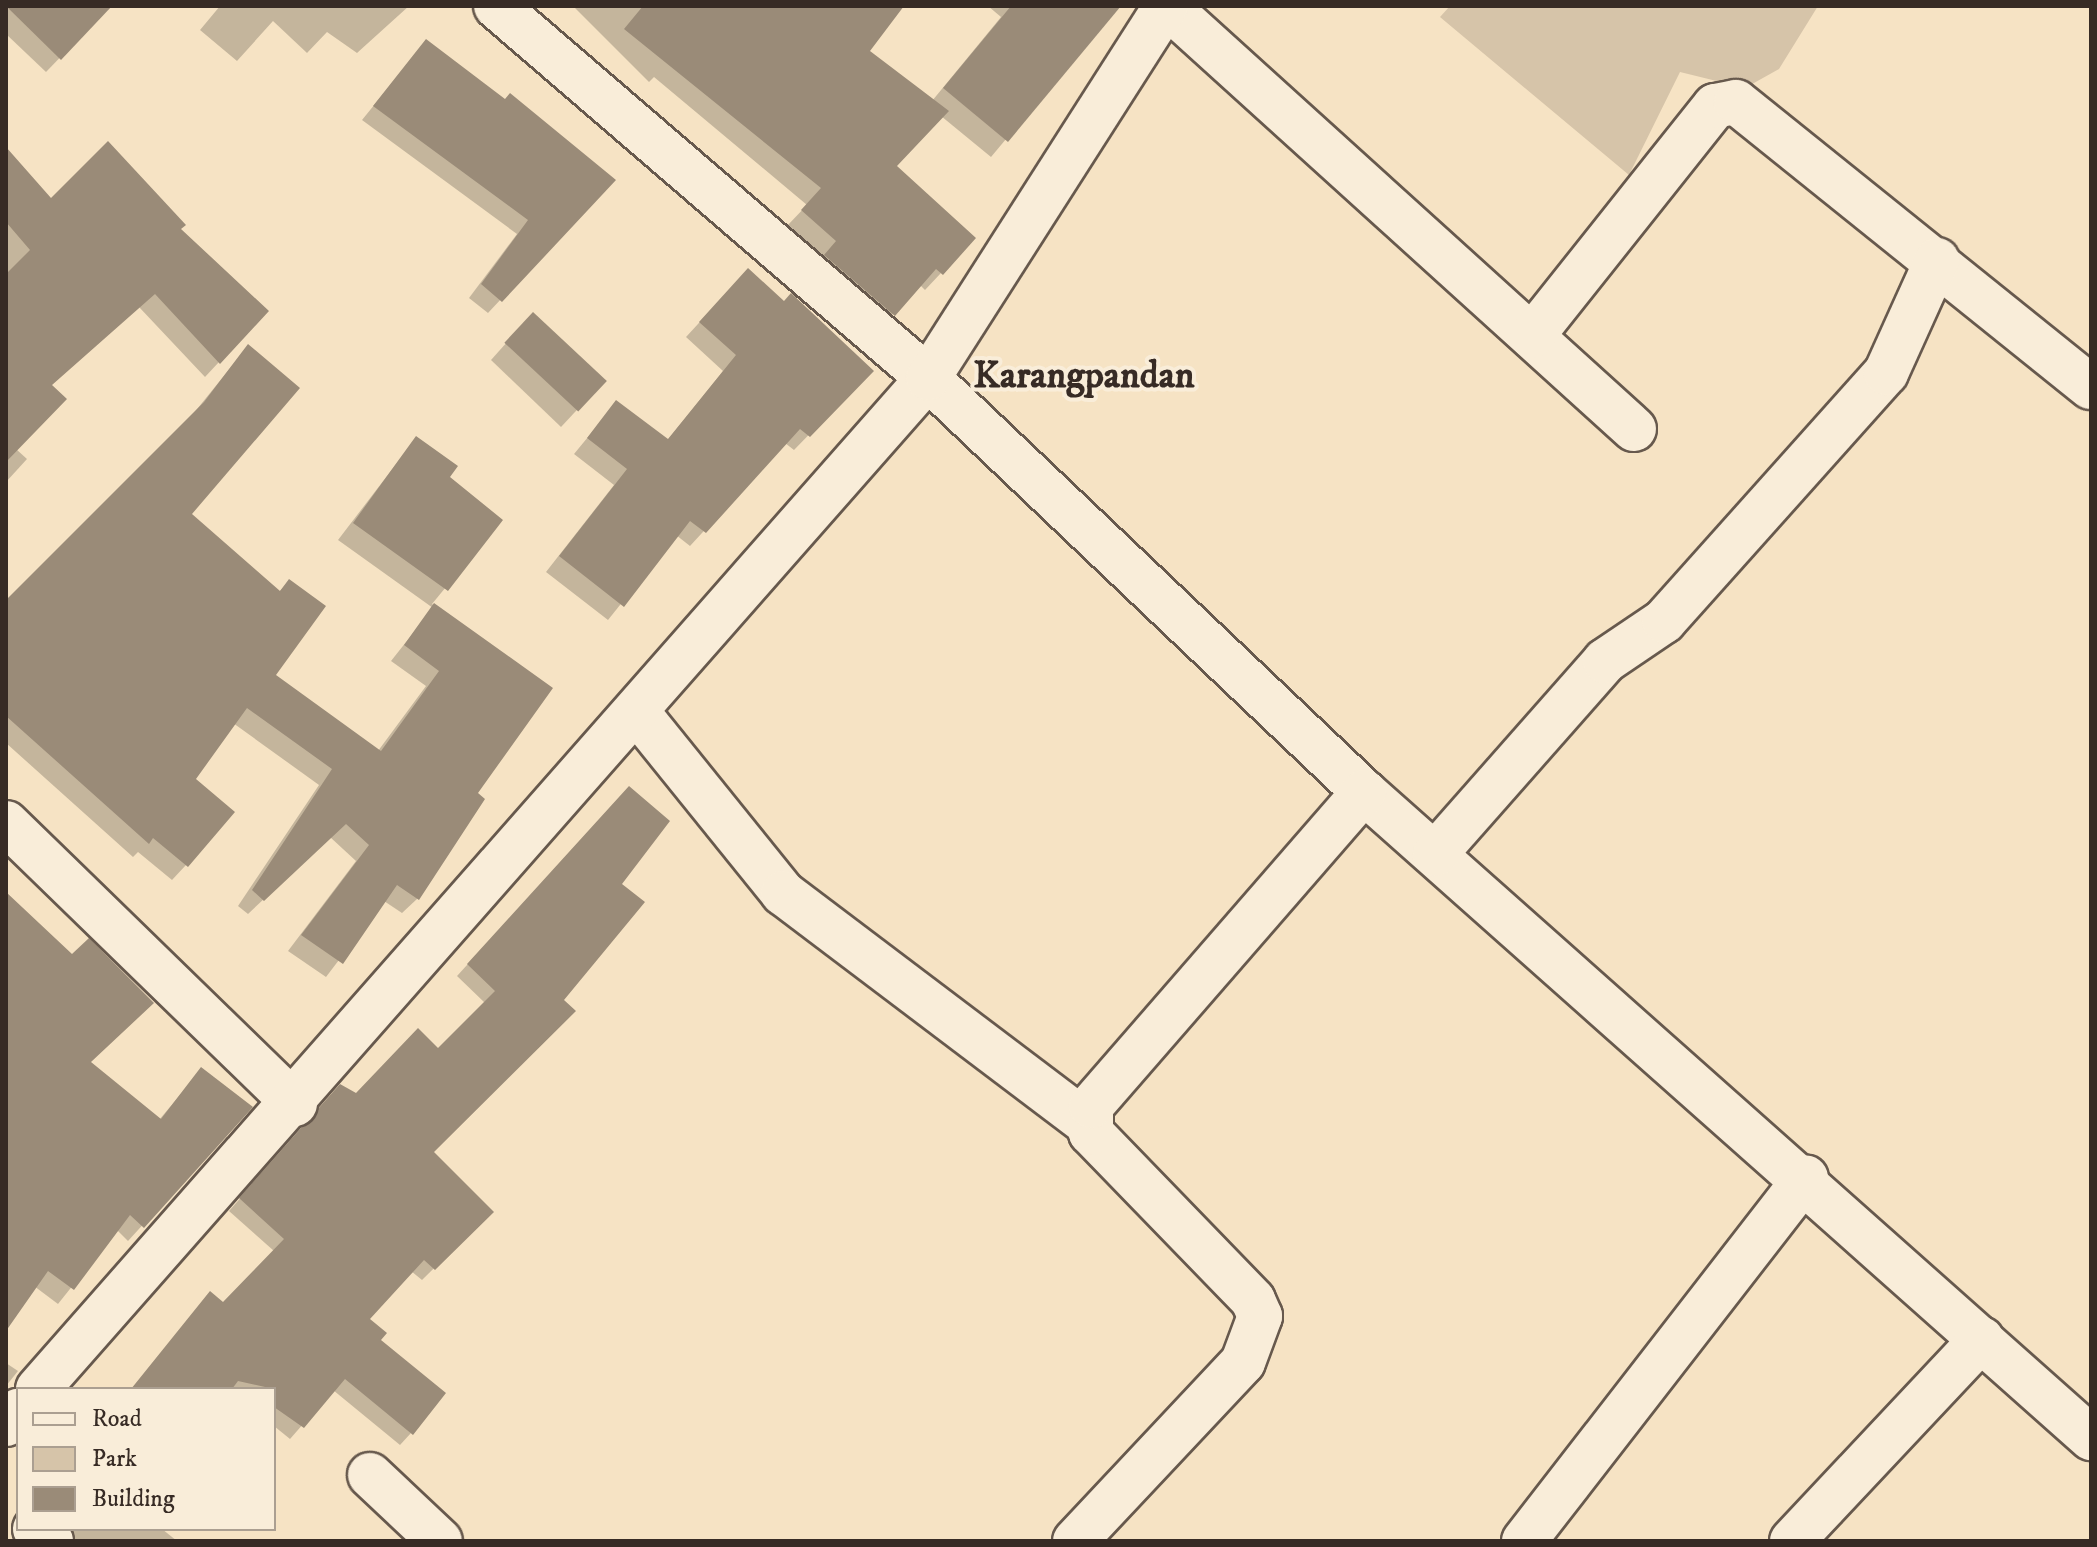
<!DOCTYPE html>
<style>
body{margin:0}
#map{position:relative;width:2097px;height:1547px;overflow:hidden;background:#f6e3c4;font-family:"IM FELL DW Pica",serif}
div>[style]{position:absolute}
.green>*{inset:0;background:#d6c4a9}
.shadow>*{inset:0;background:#0003}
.building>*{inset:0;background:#9a8b78;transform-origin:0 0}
.roads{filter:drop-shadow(2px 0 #67594d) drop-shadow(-2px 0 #67594d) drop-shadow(0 2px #67594d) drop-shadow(0 -2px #67594d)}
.minor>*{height:44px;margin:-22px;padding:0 22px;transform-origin:22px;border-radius:22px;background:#f9edd9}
span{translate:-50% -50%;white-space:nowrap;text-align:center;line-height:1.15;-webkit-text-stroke:8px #f9edd9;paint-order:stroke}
.quarter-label{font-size:38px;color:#372b25;font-weight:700}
.frame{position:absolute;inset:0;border:8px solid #372b25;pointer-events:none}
.legend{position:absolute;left:16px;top:1387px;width:260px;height:144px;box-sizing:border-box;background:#f9edd9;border:2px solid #ab9f91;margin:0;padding:10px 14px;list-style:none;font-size:24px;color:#372b25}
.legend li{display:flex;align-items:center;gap:16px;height:40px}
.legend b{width:40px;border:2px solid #ab9f91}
</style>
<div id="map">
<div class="green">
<i style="clip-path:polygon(1450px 6px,1818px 6px,1779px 69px,1745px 88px,1680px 72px,1629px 175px,1440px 17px)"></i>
</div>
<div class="shadow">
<i style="clip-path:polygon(6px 6px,95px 6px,103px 13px,46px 72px,6px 34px)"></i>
<i style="clip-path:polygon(220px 6px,409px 6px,357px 53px,327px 32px,307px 53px,273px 21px,237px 61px,200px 30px)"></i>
<i style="clip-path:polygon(573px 6px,902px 6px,867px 52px,932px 101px,1001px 17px,988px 6px,1117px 6px,991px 157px,941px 116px,895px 166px,941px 273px,925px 290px,920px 285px,877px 331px,786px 227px,807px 205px,654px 77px,649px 82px)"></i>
<i style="clip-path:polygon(426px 41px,613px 180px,488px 313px,469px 298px,517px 234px,362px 120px)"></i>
<i style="clip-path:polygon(6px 191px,178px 229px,219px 362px,205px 377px,139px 307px,50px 386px,16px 449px,27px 459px,6px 482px)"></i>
<i style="clip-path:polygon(733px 286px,783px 303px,871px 371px,794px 450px,785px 443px,690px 546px,676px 535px,608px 620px,546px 572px,614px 485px,574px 454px,616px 403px,667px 441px,723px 371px,686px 337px)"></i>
<i style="clip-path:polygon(517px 331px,604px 381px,561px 427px,491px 360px)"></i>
<i style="clip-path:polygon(248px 346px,189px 514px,278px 593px,289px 581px,273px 676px,378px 751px,426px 686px,391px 661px,433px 608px,338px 540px,416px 438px,447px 478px,501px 520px,432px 604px,550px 688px,475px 794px,417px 899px,402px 913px,384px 901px,326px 977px,288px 951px,356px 861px,330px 837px,248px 914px,238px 906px,319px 785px,233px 723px,193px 779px,186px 865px,172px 880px,138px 852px,133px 857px,6px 743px,6px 603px,189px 419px)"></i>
<i style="clip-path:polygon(617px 800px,619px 885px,431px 1152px,491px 1212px,422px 1280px,411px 1271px,367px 1319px,411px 1433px,400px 1445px,333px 1390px,290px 1439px,274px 1426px,274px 1389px,133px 1389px,210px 1294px,223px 1304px,274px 1251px,229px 1211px,329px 1098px,356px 1096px,438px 1050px,485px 1003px,457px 976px)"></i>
<i style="clip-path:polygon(6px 894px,88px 1062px,159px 1120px,201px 1070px,250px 1107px,128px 1241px,117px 1230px,58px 1304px,34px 1286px,6px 1327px)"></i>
<i style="clip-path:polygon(6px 1363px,18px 1371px,6px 1386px)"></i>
<i style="clip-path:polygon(59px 1529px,162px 1529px,177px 1541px,56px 1541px)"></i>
</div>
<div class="building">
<i style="clip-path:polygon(6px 6px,112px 6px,61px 60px)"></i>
<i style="clip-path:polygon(643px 6px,904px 6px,870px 51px,949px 111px,897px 166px,976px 238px,943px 275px,936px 269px,895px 316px,824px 255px,836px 241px,801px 210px,821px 188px,624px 29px)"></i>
<i style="clip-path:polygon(1011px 6px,1121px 6px,1008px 142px,943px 88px)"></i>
<i style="clip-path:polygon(426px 39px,505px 99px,510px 93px,616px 180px,502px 302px,481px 284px,528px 220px,373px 106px)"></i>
<i style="clip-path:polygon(108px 141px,186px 225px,181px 229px,269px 311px,220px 364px,155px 294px,52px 385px,67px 399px,6px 462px,6px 274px,30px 250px,6px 222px,6px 147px,51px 198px)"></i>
<i style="clip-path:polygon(748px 268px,784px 301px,791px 293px,874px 371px,810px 437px,800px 429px,706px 533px,690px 521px,624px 607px,559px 556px,627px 469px,587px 438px,616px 400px,668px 439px,736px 355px,699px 322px)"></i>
<i style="left:533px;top:312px;width:101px;height:42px;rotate:43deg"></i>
<i style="clip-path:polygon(248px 344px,300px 388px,192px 514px,280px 591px,289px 579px,326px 606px,276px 675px,381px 751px,439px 671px,404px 645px,434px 603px,553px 688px,478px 793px,485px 799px,419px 900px,397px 885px,343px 964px,301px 935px,369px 845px,346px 824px,264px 901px,252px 890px,332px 769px,247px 708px,196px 779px,235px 812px,188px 867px,153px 838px,149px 844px,6px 716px,6px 600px,204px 402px)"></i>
<i style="clip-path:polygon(416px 436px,458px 466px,450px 477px,503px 520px,448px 591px,353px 523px)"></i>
<i style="clip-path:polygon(629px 786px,670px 821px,622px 884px,645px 902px,564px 1000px,576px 1011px,434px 1152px,494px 1212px,435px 1270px,424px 1260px,370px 1319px,387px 1333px,381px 1340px,446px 1393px,413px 1435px,345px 1379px,304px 1428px,274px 1407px,274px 1389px,238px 1381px,232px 1389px,131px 1389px,210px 1291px,223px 1302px,284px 1239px,239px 1198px,340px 1084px,356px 1093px,418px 1028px,438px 1048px,495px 991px,467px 964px)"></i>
<i style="clip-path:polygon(6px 892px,72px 954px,89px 938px,154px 1003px,91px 1062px,161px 1119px,201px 1067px,253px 1107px,144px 1228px,130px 1215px,74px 1290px,48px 1271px,6px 1331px)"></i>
</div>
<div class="roads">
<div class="minor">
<i style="left:496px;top:6px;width:570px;rotate:40.73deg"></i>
<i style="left:928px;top:378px;width:601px;rotate:43.52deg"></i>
<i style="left:1364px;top:792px;width:973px;rotate:41.62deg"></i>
<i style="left:1167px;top:6px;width:630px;rotate:42.17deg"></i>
<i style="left:1532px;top:336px;width:294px;rotate:-51.5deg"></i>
<i style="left:1715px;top:106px;width:21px;rotate:-11deg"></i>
<i style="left:1736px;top:102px;width:455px;rotate:38.8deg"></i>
<i style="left:637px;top:712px;width:233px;rotate:51.1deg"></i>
<i style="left:783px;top:893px;width:380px;rotate:37.1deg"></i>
<i style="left:6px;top:823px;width:403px;rotate:44.2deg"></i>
<i style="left:1435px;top:854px;width:257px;rotate:-48.6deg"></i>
<i style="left:1605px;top:661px;width:71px;rotate:-34.1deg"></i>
<i style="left:1664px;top:621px;width:333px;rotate:-48.2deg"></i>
<i style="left:1886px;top:373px;width:124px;rotate:-65.7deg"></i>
<i style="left:38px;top:1389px;width:1347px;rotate:-48.64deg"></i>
<i style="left:928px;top:378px;width:442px;rotate:-57.4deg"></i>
<i style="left:6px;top:1424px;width:18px;rotate:-47deg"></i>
<i style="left:370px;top:1475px;width:96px;rotate:43.3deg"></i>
<i style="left:35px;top:1529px;width:20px;rotate:37deg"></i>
<i style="left:1075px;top:1541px;width:245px;rotate:-46.8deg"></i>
<i style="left:1243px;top:1362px;width:49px;rotate:-69.7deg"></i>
<i style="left:1260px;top:1316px;width:17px;rotate:-114deg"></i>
<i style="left:1253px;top:1300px;width:233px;rotate:-134.1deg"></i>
<i style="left:1091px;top:1133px;width:27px;rotate:-90deg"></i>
<i style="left:1091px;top:1106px;width:416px;rotate:-49deg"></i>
<i style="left:1524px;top:1541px;width:460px;rotate:-52.2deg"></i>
<i style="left:1792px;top:1541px;width:277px;rotate:-46.8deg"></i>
</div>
</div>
<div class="quarter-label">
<span style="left:1084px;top:377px">Karangpandan</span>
</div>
<div class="frame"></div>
<ul class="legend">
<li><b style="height:10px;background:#f9edd9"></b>Road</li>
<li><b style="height:22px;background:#d6c4a9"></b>Park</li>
<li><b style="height:22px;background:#9a8b78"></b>Building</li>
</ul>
</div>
